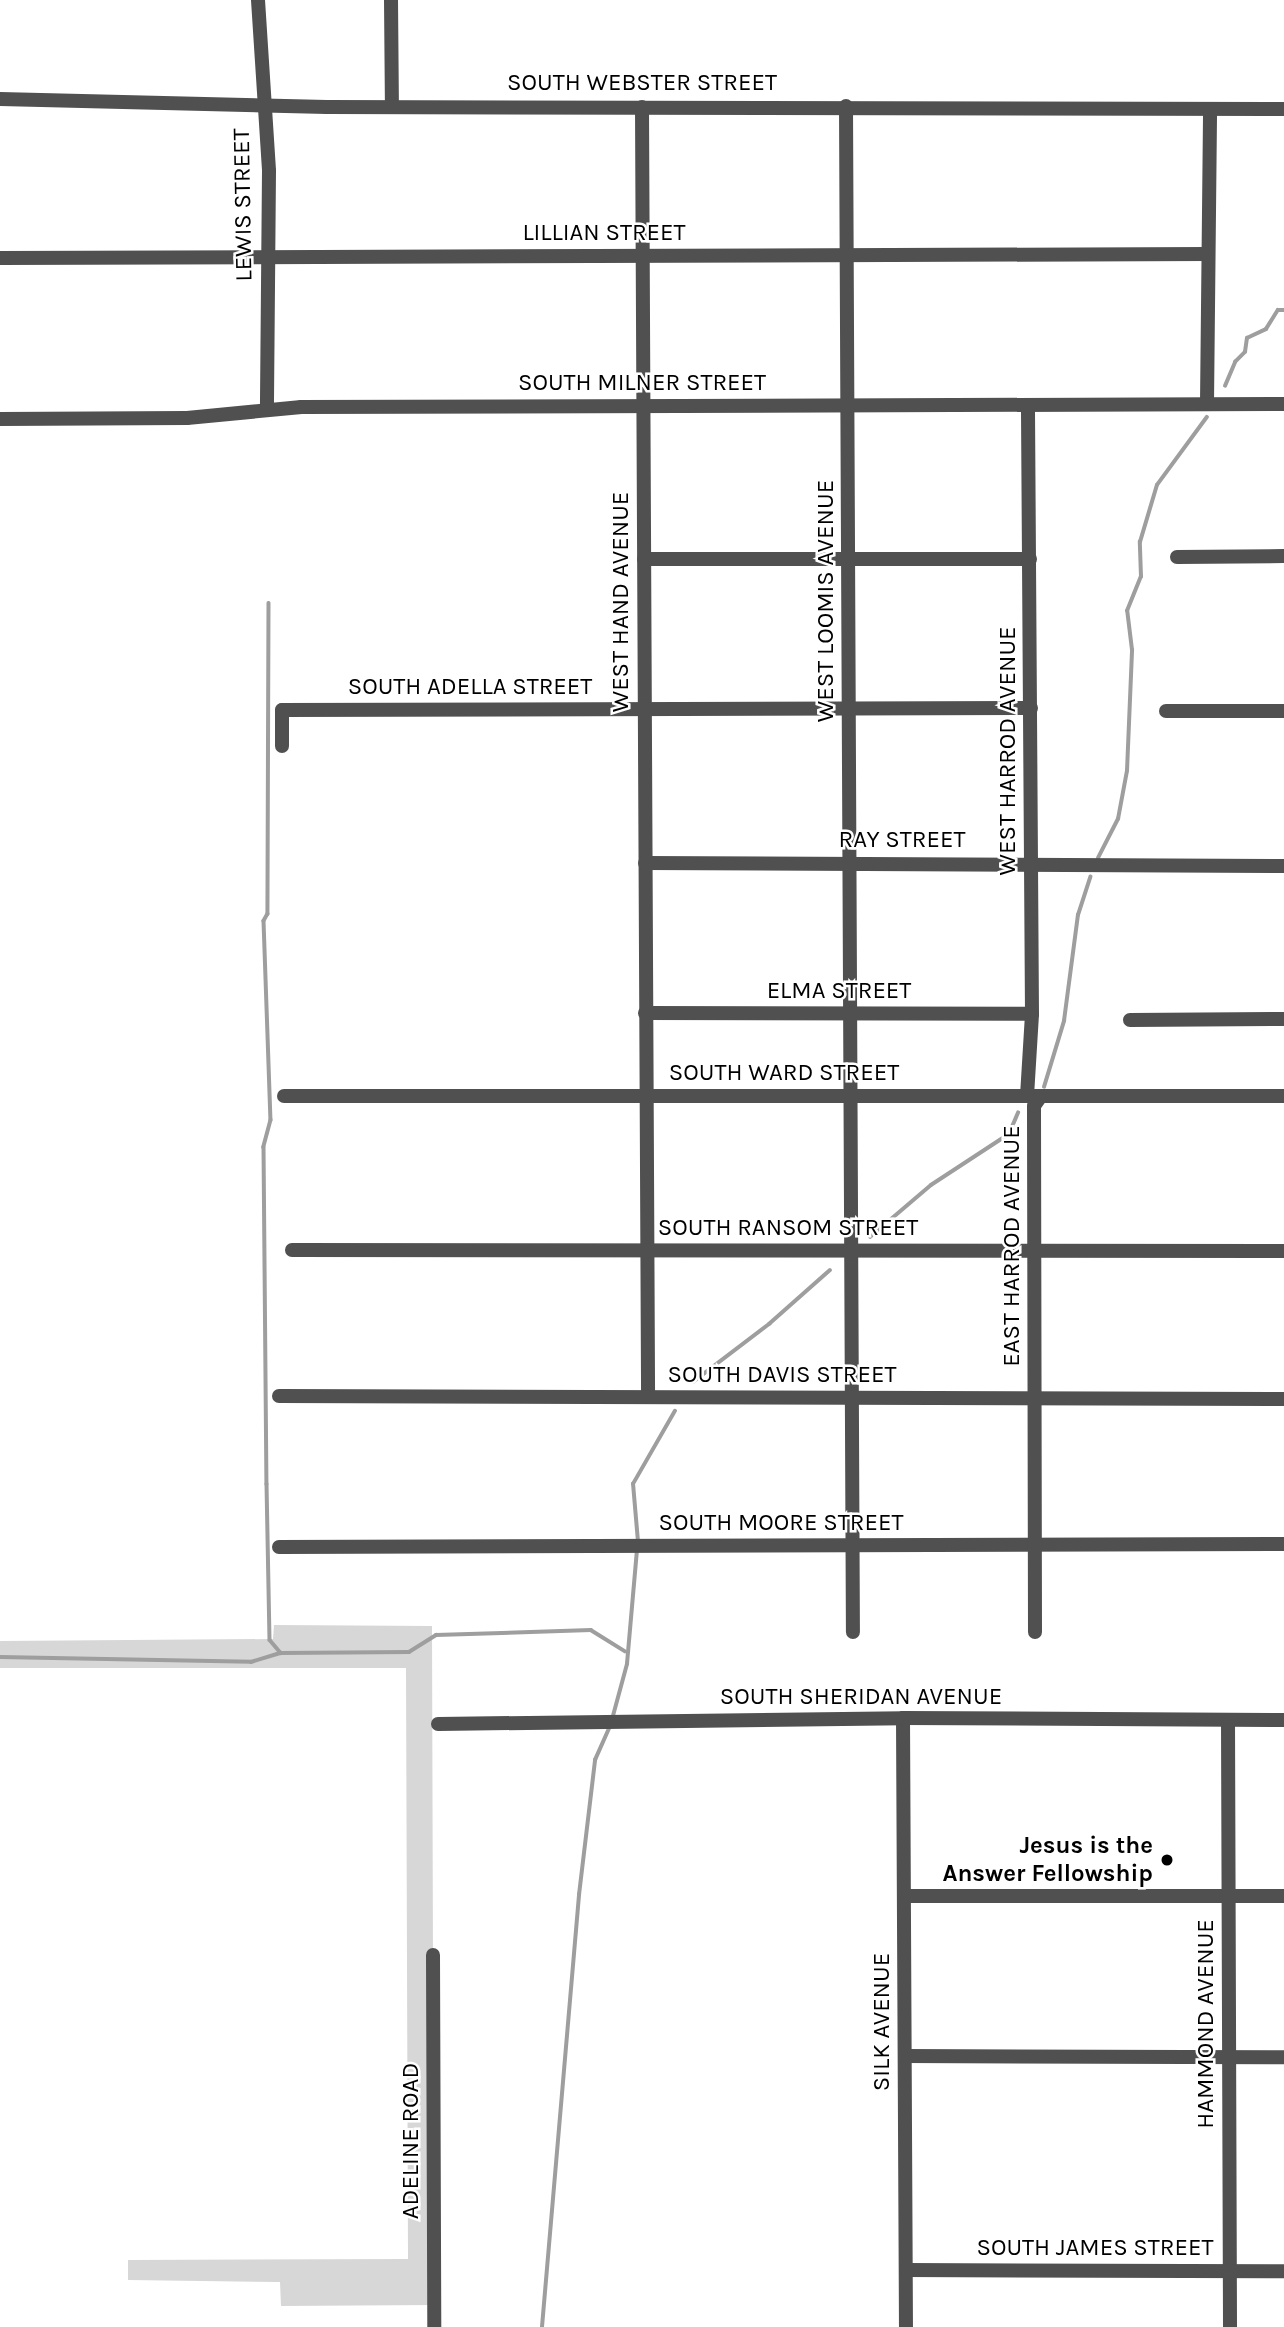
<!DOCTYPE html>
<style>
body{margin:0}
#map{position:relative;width:1284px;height:2327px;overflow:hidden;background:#fff;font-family:Karla,sans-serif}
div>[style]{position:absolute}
.green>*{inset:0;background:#d7d7d7}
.stream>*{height:3.5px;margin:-1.75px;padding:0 1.75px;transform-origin:1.75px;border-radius:1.75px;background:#9e9e9e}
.minor>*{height:14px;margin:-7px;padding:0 7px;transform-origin:7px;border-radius:7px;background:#505050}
.dots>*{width:19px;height:19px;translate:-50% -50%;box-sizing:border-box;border:4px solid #fff;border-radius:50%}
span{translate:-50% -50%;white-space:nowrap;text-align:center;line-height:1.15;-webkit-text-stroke:5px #fff;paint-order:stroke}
.street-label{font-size:24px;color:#000}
.poi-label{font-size:24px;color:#000;font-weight:700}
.right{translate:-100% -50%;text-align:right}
</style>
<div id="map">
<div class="green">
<i style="clip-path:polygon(274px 1625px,432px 1626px,434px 2305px,281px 2306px,280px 2282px,128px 2280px,128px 2260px,408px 2259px,406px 1668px,0 1668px,0 1641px,273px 1639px)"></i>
</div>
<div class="stream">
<i style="left:1225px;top:386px;width:26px;rotate:-67deg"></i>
<i style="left:1235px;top:362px;width:14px;rotate:-45deg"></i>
<i style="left:1245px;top:352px;width:14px;rotate:-82deg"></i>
<i style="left:1247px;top:338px;width:21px;rotate:-25deg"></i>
<i style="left:1266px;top:329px;width:22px;rotate:-58deg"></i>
<i style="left:1278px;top:310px;width:6px"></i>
<i style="left:269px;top:603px;width:311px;rotate:90.2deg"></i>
<i style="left:268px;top:914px;width:8px;rotate:120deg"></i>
<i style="left:264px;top:921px;width:199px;rotate:88deg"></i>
<i style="left:271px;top:1120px;width:28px;rotate:105deg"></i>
<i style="left:264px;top:1147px;width:337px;rotate:89.5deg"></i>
<i style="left:267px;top:1484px;width:156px;rotate:88.9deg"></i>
<i style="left:270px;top:1640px;width:17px;rotate:50deg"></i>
<i style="left:1098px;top:858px;width:44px;rotate:-62.9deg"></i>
<i style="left:1118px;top:819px;width:49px;rotate:-79.4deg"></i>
<i style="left:1127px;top:771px;width:121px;rotate:-87.6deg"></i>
<i style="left:1132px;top:650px;width:39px;rotate:-97deg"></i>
<i style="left:1127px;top:611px;width:37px;rotate:-68deg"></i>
<i style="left:1141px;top:577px;width:35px;rotate:-92deg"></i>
<i style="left:1140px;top:542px;width:59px;rotate:-73.4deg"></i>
<i style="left:1157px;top:485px;width:84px;rotate:-53.7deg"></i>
<i style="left:1044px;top:1087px;width:69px;rotate:-73.1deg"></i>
<i style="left:1064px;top:1021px;width:107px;rotate:-82.5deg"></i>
<i style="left:1078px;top:915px;width:40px;rotate:-72deg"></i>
<i style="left:870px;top:1237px;width:80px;rotate:-40.4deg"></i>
<i style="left:931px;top:1185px;width:93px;rotate:-33.2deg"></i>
<i style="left:1009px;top:1134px;width:23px;rotate:-67deg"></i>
<i style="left:693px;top:1382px;width:96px;rotate:-37.3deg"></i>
<i style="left:769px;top:1324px;width:81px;rotate:-41.5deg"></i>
<i style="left:638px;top:1542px;width:58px;rotate:-94.9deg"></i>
<i style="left:633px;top:1484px;width:84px;rotate:-60.1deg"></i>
<i style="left:0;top:1657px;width:251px;rotate:1.1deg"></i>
<i style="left:251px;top:1662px;width:31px;rotate:-17deg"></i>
<i style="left:281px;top:1653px;width:128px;rotate:-0.4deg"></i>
<i style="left:409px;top:1652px;width:32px;rotate:-32deg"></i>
<i style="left:436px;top:1635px;width:155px;rotate:-1.8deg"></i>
<i style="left:591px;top:1630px;width:40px;rotate:32deg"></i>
<i style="left:613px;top:1716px;width:54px;rotate:-74.9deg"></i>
<i style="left:627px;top:1664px;width:115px;rotate:-85deg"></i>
<i style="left:542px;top:2327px;width:434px;rotate:-85.1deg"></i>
<i style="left:579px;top:1895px;width:136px;rotate:-83.2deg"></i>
<i style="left:595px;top:1760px;width:36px;rotate:-66deg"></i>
</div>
<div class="minor">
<i style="left:258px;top:0;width:171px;rotate:86.3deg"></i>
<i style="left:269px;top:171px;width:238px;rotate:90.5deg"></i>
<i style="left:391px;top:0;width:106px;rotate:89.5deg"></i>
<i style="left:0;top:99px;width:327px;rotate:1.4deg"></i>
<i style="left:327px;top:107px;width:957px;rotate:0.12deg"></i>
<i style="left:846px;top:106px;width:1526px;rotate:89.74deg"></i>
<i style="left:642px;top:107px;width:1290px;rotate:89.73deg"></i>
<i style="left:0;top:258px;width:1208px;rotate:-0.19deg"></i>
<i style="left:1207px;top:403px;width:294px;rotate:-89.4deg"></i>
<i style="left:0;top:419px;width:187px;rotate:-0.3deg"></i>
<i style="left:187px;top:418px;width:115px;rotate:-5.5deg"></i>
<i style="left:301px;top:407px;width:983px;rotate:-0.17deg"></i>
<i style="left:1177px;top:557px;width:107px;rotate:-0.5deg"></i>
<i style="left:644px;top:559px;width:386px"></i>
<i style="left:1166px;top:711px;width:118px"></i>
<i style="left:282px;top:746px;width:36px;rotate:-90deg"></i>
<i style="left:282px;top:710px;width:749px;rotate:-0.15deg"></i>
<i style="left:645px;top:863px;width:639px;rotate:0.27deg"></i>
<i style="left:645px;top:1013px;width:387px;rotate:0.1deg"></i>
<i style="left:1130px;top:1020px;width:154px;rotate:-0.4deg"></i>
<i style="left:284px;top:1096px;width:1000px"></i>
<i style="left:1027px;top:1096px;width:82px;rotate:-86.5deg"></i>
<i style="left:1032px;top:1014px;width:608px;rotate:-90.38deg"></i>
<i style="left:292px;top:1250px;width:992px;rotate:0.06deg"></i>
<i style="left:279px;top:1396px;width:1005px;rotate:0.17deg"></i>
<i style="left:279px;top:1547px;width:1005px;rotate:-0.17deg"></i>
<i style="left:1035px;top:1632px;width:526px;rotate:-90.11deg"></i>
<i style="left:1034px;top:1106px;width:12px;rotate:-55deg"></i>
<i style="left:903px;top:1718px;width:609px;rotate:89.72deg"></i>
<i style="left:1228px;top:1720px;width:607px;rotate:89.81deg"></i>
<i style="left:438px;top:1724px;width:465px;rotate:-0.7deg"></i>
<i style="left:903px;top:1718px;width:381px;rotate:0.3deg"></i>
<i style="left:904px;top:1896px;width:380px"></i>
<i style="left:433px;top:1955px;width:372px;rotate:89.8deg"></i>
<i style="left:905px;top:2056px;width:379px;rotate:0.2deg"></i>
<i style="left:906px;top:2270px;width:378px;rotate:0.2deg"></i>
</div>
<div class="dots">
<i style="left:1167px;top:1860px;background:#000"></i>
</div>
<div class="street-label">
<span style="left:642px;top:83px">SOUTH WEBSTER STREET</span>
<span style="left:243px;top:205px;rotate:-91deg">LEWIS STREET</span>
<span style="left:604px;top:233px">LILLIAN STREET</span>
<span style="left:642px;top:383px">SOUTH MILNER STREET</span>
<span style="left:826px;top:601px;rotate:-90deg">WEST LOOMIS AVENUE</span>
<span style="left:621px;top:602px;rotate:-90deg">WEST HAND AVENUE</span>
<span style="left:470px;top:687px">SOUTH ADELLA STREET</span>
<span style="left:1008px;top:751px;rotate:-90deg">WEST HARROD AVENUE</span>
<span style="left:902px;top:840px">RAY STREET</span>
<span style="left:839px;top:991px">ELMA STREET</span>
<span style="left:784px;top:1073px">SOUTH WARD STREET</span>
<span style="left:788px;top:1228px">SOUTH RANSOM STREET</span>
<span style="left:1012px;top:1246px;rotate:-90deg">EAST HARROD AVENUE</span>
<span style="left:782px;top:1375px">SOUTH DAVIS STREET</span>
<span style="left:781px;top:1523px">SOUTH MOORE STREET</span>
<span style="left:861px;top:1697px">SOUTH SHERIDAN AVENUE</span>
<span style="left:882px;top:2022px;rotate:-90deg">SILK AVENUE</span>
<span style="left:1206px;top:2024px;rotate:-90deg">HAMMOND AVENUE</span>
<span style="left:411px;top:2141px;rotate:-90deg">ADELINE ROAD</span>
<span style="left:1095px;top:2248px">SOUTH JAMES STREET</span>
</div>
<div class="poi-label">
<span class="right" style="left:1153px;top:1860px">Jesus is the<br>Answer Fellowship</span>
</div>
</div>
